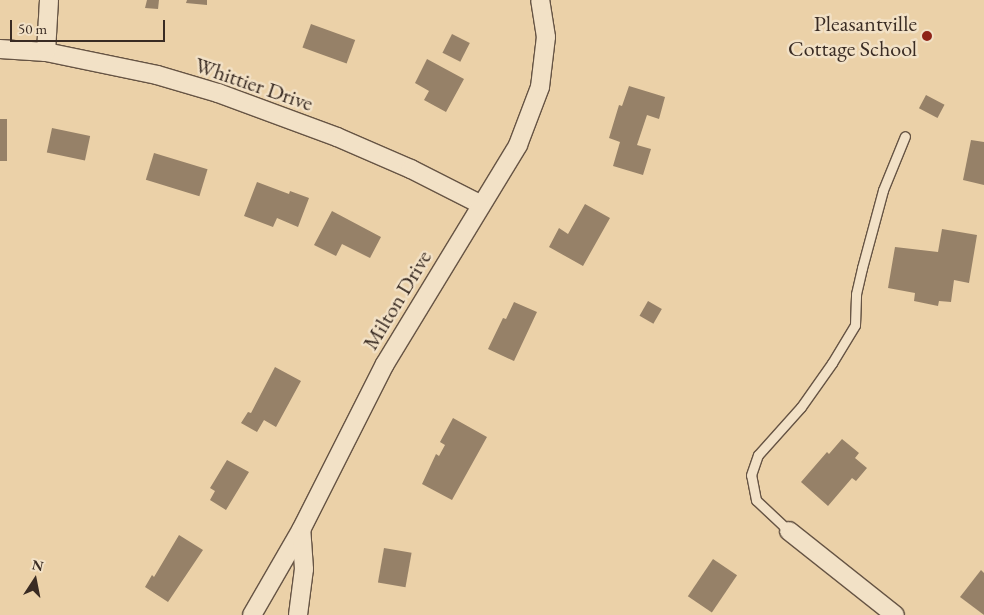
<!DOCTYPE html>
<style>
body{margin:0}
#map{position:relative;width:984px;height:615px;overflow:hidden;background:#ebd1a8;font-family:"EB Garamond",serif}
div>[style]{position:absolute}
.building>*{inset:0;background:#968168;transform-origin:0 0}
.roads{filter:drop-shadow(1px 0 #665444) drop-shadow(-1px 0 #665444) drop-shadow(0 1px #665444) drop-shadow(0 -1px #665444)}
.lane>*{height:9px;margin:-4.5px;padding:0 4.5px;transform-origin:4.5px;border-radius:4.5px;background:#f2e1c6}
.street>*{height:18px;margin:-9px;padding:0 9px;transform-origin:9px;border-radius:9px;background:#f2e1c6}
.dots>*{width:14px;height:14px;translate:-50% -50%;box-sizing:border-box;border:2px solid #f2e1c6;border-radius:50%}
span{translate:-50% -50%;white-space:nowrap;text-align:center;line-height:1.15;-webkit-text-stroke:5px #f2e1c6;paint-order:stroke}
.poi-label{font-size:22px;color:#392b23}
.right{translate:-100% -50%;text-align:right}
.street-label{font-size:22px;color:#392b23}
.north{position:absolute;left:10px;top:555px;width:50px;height:50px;-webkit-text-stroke:4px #f2e1c6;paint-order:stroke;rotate:11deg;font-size:14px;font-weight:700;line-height:20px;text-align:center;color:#392b23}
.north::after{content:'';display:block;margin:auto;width:18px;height:22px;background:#392b23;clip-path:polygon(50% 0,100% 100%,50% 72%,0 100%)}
.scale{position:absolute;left:10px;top:20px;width:155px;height:22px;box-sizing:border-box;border:2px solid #392b23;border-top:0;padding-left:6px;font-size:15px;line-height:18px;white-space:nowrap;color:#392b23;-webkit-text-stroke:4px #f2e1c6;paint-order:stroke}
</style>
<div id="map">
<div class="building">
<i style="clip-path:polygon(147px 0,159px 0,158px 9px,145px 8px)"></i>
<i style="clip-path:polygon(187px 0,207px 0,207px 5px,186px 3px)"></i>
<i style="left:311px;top:24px;width:47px;height:25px;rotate:20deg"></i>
<i style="left:452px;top:34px;width:20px;height:21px;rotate:27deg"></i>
<i style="clip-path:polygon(427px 59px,464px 79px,446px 112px,424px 100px,429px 91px,415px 83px)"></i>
<i style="clip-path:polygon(629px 86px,665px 97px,659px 119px,647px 115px,637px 145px,651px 149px,643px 175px,613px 166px,620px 142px,609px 138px,619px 105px,622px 106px)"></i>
<i style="left:926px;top:95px;width:21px;height:15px;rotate:28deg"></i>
<i style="left:0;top:119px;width:7px;height:42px"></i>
<i style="left:52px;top:128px;width:39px;height:25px;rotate:12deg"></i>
<i style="clip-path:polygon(971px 140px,984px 142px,984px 185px,963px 180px)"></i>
<i style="left:154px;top:153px;width:56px;height:28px;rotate:17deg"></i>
<i style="clip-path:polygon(257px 182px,289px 194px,290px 191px,309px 198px,298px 227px,277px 218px,273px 227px,244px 216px)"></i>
<i style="clip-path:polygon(585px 204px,610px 218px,583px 266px,549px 247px,559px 228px,568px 234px)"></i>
<i style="clip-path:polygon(332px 211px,381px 237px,370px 258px,342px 244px,336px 256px,314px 245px)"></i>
<i style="clip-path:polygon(942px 229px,977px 235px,969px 283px,954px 280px,951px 302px,939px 301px,938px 306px,914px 301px,915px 293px,888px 288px,895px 247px,938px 252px)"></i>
<i style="left:648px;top:301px;width:16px;height:17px;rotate:30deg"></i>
<i style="clip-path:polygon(514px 302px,537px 312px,514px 361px,488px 349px,503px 318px,506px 319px)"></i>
<i style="clip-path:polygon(275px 367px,301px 381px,276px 427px,264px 420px,257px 432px,241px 423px,248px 412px,251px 413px)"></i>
<i style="clip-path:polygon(453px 418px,487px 437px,452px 500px,422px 484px,436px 454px,439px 456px,445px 445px,440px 442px)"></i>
<i style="clip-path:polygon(842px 439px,859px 453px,855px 458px,867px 468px,856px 481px,852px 478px,828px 506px,801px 482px,827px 452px,829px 454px)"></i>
<i style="clip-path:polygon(227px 460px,249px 472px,226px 510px,210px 500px,215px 491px,210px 488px)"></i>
<i style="clip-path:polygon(179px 535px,203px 550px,168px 602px,145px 587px,152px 575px,154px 577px)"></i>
<i style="left:384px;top:548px;width:28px;height:35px;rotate:10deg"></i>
<i style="left:713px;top:559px;width:29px;height:45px;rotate:34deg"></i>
<i style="clip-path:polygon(981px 570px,984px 573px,984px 615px,960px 597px)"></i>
</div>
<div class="roads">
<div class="lane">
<i style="left:789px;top:531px;width:45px;rotate:-136.8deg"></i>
<i style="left:756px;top:500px;width:25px;rotate:-101deg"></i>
<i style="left:751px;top:475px;width:21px;rotate:-71deg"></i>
<i style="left:758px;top:455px;width:64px;rotate:-48.1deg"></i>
<i style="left:801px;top:407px;width:54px;rotate:-54.8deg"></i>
<i style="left:832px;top:363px;width:44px;rotate:-58.8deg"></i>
<i style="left:855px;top:325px;width:31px;rotate:-88deg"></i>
<i style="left:856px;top:294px;width:27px;rotate:-77deg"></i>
<i style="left:862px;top:268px;width:81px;rotate:-74.9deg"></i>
<i style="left:883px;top:190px;width:58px;rotate:-67.8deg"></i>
</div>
<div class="street">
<i style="left:0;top:49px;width:46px;rotate:3.7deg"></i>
<i style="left:46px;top:52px;width:113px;rotate:11.7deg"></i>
<i style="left:157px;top:75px;width:64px;rotate:16.4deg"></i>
<i style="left:218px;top:93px;width:127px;rotate:20.3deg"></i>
<i style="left:337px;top:137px;width:81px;rotate:23.4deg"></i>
<i style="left:411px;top:169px;width:77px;rotate:26.9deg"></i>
<i style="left:46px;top:52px;width:52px;rotate:-86.7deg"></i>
<i style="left:789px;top:531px;width:135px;rotate:38.4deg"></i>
<i style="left:252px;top:615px;width:98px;rotate:-60deg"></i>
<i style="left:301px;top:530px;width:186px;rotate:-63.2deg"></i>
<i style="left:385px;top:364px;width:256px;rotate:-58.7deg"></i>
<i style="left:518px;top:145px;width:62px;rotate:-69.2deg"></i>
<i style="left:540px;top:87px;width:50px;rotate:-83.2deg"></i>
<i style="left:546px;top:37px;width:37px;rotate:-99deg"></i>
<i style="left:298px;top:615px;width:46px;rotate:-82.6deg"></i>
<i style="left:304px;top:569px;width:39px;rotate:-94deg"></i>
</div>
</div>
<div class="dots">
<i style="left:927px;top:36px;background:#8f2418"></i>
</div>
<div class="poi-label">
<span class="right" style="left:917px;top:36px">Pleasantville<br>Cottage School</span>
</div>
<div class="street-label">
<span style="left:254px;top:84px;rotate:19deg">Whittier Drive</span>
<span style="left:397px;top:300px;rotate:-59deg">Milton Drive</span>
</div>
<div class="north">N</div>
<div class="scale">50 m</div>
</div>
